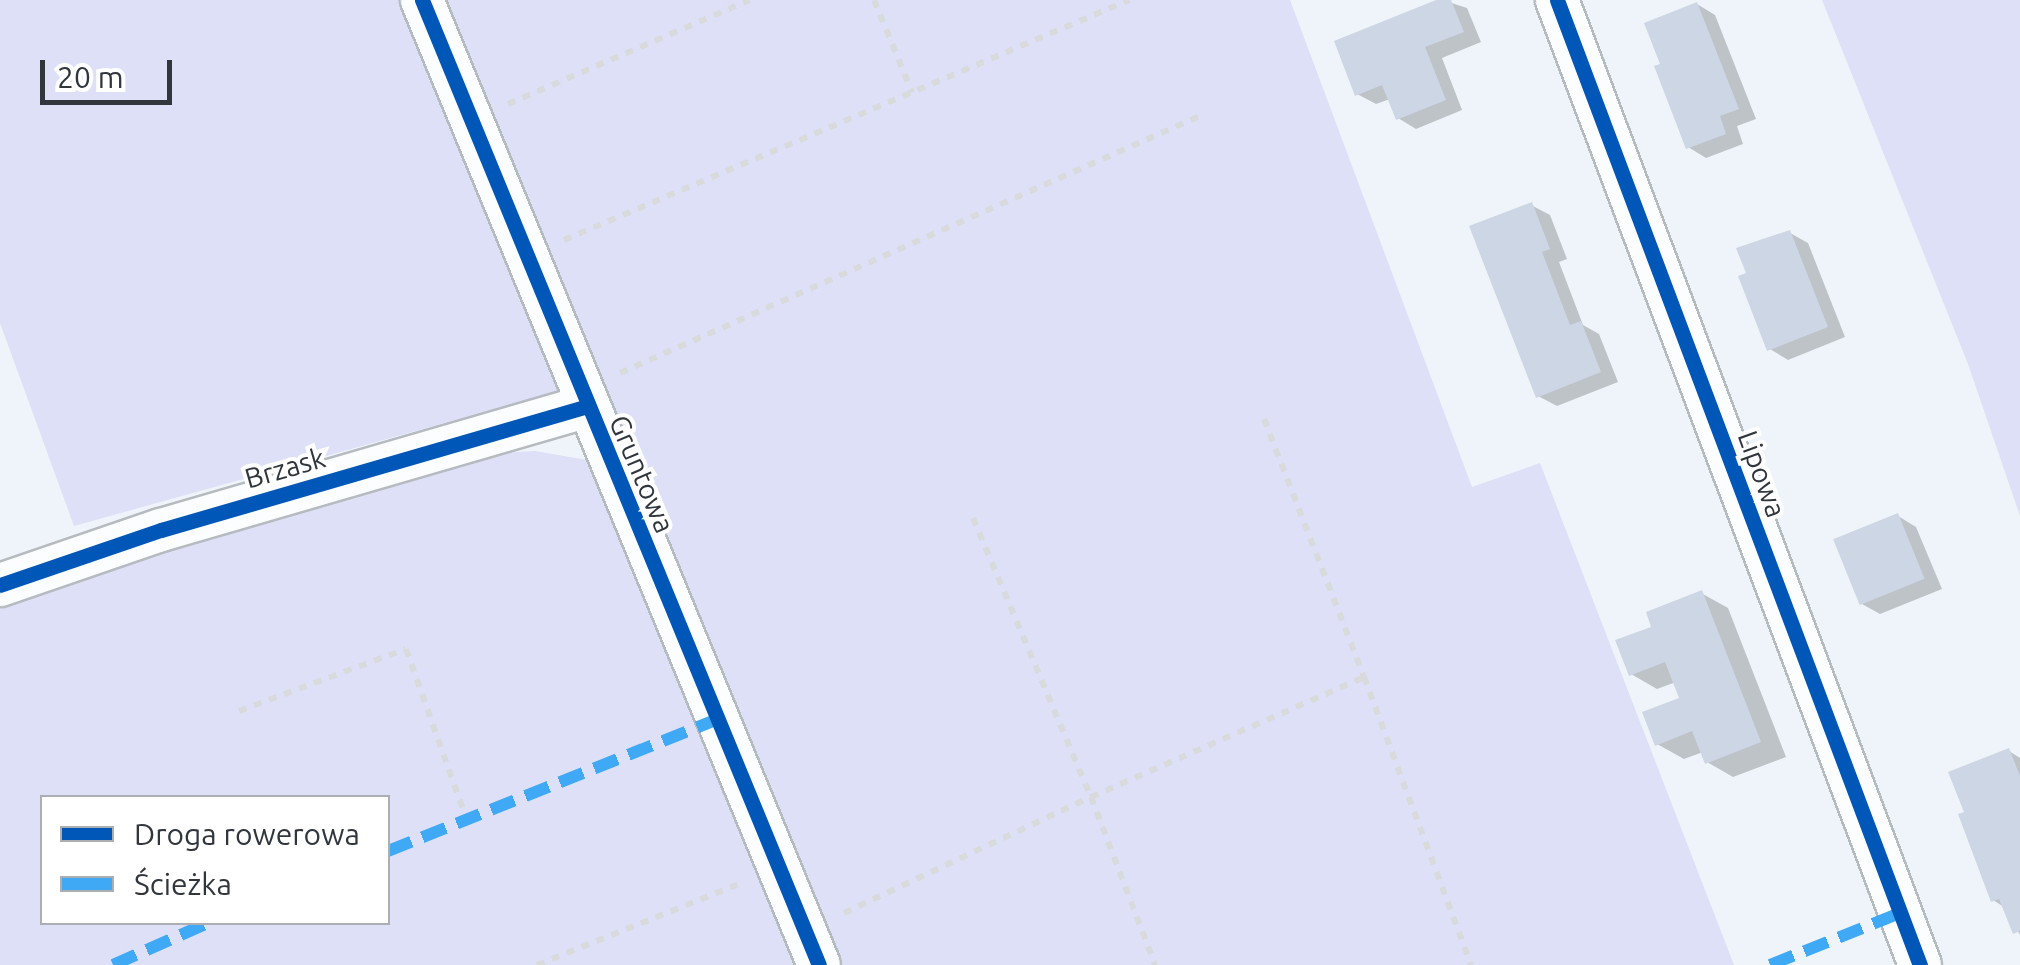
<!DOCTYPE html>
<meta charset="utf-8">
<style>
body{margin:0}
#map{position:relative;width:2020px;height:965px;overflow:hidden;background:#eef4f9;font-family:Ubuntu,sans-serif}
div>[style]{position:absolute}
.green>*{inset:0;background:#dee0f7}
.shadow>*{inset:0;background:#0003}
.building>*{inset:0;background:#cdd6e5;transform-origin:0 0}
.path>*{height:6px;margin-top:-3px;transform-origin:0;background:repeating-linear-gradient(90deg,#d9dadc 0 8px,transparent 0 16px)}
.roads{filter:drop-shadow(2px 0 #b6bbc0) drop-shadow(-2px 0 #b6bbc0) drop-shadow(0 2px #b6bbc0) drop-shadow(0 -2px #b6bbc0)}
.street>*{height:42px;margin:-21px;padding:0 21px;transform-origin:21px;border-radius:21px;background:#fcfdfe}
.quiet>*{height:12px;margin-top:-6px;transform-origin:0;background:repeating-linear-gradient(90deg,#3fa9f5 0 25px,transparent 0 37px)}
.cycleway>*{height:15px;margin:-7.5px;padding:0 7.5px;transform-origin:7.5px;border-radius:7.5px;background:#0057b8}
span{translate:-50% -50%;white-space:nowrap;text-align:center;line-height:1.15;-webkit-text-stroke:8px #fff;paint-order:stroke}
.street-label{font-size:28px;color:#30363c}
.legend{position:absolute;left:40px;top:795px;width:350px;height:130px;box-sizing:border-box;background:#fff;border:2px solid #acafb1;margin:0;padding:12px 18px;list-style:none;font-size:30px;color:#30363c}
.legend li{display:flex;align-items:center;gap:20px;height:50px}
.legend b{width:50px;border:2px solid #acafb1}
.scale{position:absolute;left:40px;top:60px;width:132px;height:45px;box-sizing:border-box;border:5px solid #30363c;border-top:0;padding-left:12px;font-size:30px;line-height:35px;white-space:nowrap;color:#30363c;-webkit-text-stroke:8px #fff;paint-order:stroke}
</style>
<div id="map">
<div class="green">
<i style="clip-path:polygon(0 0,412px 0,567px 389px,74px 526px,0 323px)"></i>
<i style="clip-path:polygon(422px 0,1290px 0,1472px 487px,1540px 463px,1734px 965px,819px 965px)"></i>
<i style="clip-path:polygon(1822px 0,2020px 0,2020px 516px,1968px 364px)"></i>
<i style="clip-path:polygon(evenodd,535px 451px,587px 460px,599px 471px,794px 965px,0 965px,0 599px,481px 454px,535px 451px,42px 798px,388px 798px,388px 922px,42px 922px,42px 798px)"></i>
</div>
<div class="shadow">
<i style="clip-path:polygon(1442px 0,1467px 8px,1481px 42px,1442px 58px,1462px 110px,1416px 129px,1398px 118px,1390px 99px,1376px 104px,1357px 94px)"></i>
<i style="clip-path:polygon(1697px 4px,1715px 15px,1756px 119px,1737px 126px,1743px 144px,1706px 158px,1688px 147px,1664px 65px)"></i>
<i style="clip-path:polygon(1531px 205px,1550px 215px,1567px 259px,1559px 262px,1583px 325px,1599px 334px,1618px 382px,1557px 406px,1538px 396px)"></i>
<i style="clip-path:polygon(1790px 233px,1808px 243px,1845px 337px,1788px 360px,1770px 349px)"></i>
<i style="clip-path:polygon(1898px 516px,1916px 527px,1942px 589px,1880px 614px,1862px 604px)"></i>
<i style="clip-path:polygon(1701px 593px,1728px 608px,1786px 757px,1733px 777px,1707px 762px,1703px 752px,1684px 759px,1657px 744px,1683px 699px,1676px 682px,1657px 689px,1631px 674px,1654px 628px)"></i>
<i style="clip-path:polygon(2009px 751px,2020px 758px,2020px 935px,2004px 907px,1993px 900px,1967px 813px)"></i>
</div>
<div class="building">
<i style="clip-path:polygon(1436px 0,1451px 0,1464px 32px,1425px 47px,1446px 100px,1396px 120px,1382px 85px,1355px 96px,1334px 41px)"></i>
<i style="clip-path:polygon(1697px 2px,1739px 109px,1720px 116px,1726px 134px,1686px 149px,1654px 66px,1660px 64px,1644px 23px)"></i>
<i style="clip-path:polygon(1532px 202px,1550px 249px,1542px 252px,1570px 325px,1581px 321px,1601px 372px,1536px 398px,1469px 226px)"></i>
<i style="clip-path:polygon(1790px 230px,1828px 327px,1767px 351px,1738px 276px,1746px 273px,1736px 248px)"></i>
<i style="left:1898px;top:513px;width:71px;height:70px;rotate:68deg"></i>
<i style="clip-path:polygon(1702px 590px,1761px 742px,1705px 764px,1692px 731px,1655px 746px,1642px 712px,1679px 698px,1665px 662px,1629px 676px,1615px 640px,1651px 627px,1646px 612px)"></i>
<i style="clip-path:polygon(2009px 748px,2020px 776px,2020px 931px,2013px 934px,1999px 899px,1991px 902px,1958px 814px,1964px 812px,1948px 772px)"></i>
</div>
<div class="path">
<i style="left:874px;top:0;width:100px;rotate:67.6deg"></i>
<i style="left:508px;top:104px;width:263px;rotate:-23.3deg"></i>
<i style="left:564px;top:240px;width:614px;rotate:-23.01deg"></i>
<i style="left:620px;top:373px;width:639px;rotate:-23.92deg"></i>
<i style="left:1264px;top:419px;width:277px;rotate:68.8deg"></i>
<i style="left:973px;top:518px;width:303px;rotate:67.1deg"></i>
<i style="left:1091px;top:797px;width:180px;rotate:69.1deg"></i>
<i style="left:239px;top:711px;width:178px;rotate:-20.4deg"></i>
<i style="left:406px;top:649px;width:182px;rotate:70.4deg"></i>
<i style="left:844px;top:913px;width:273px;rotate:-25.2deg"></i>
<i style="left:1091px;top:797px;width:298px;rotate:-23.7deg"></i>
<i style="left:1364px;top:677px;width:307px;rotate:69.6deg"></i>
<i style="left:537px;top:965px;width:220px;rotate:-21.9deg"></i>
</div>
<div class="roads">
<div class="street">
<i style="left:422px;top:0;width:1043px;rotate:67.64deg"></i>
<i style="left:1557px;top:0;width:1031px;rotate:69.39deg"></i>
<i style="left:0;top:585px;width:170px;rotate:-18.9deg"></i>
<i style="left:161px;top:530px;width:444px;rotate:-16.2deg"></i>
</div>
</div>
<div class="quiet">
<i style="left:388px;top:851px;width:353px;rotate:-21.8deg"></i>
<i style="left:113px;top:965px;width:106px;rotate:-23.9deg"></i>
<i style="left:1770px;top:965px;width:140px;rotate:-21.8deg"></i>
</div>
<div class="cycleway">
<i style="left:422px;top:0;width:1043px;rotate:67.64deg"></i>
<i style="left:1557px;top:0;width:1031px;rotate:69.39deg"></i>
<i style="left:0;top:585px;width:170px;rotate:-18.9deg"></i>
<i style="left:161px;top:530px;width:444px;rotate:-16.2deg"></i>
</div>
<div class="street-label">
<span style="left:285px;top:468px;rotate:-16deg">Brzask</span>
<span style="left:642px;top:474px;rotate:67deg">Gruntowa</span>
<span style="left:1762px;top:474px;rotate:70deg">Lipowa</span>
</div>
<ul class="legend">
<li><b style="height:12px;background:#0057b8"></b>Droga rowerowa</li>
<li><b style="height:12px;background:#3fa9f5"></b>Ścieżka</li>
</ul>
<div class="scale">20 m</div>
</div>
